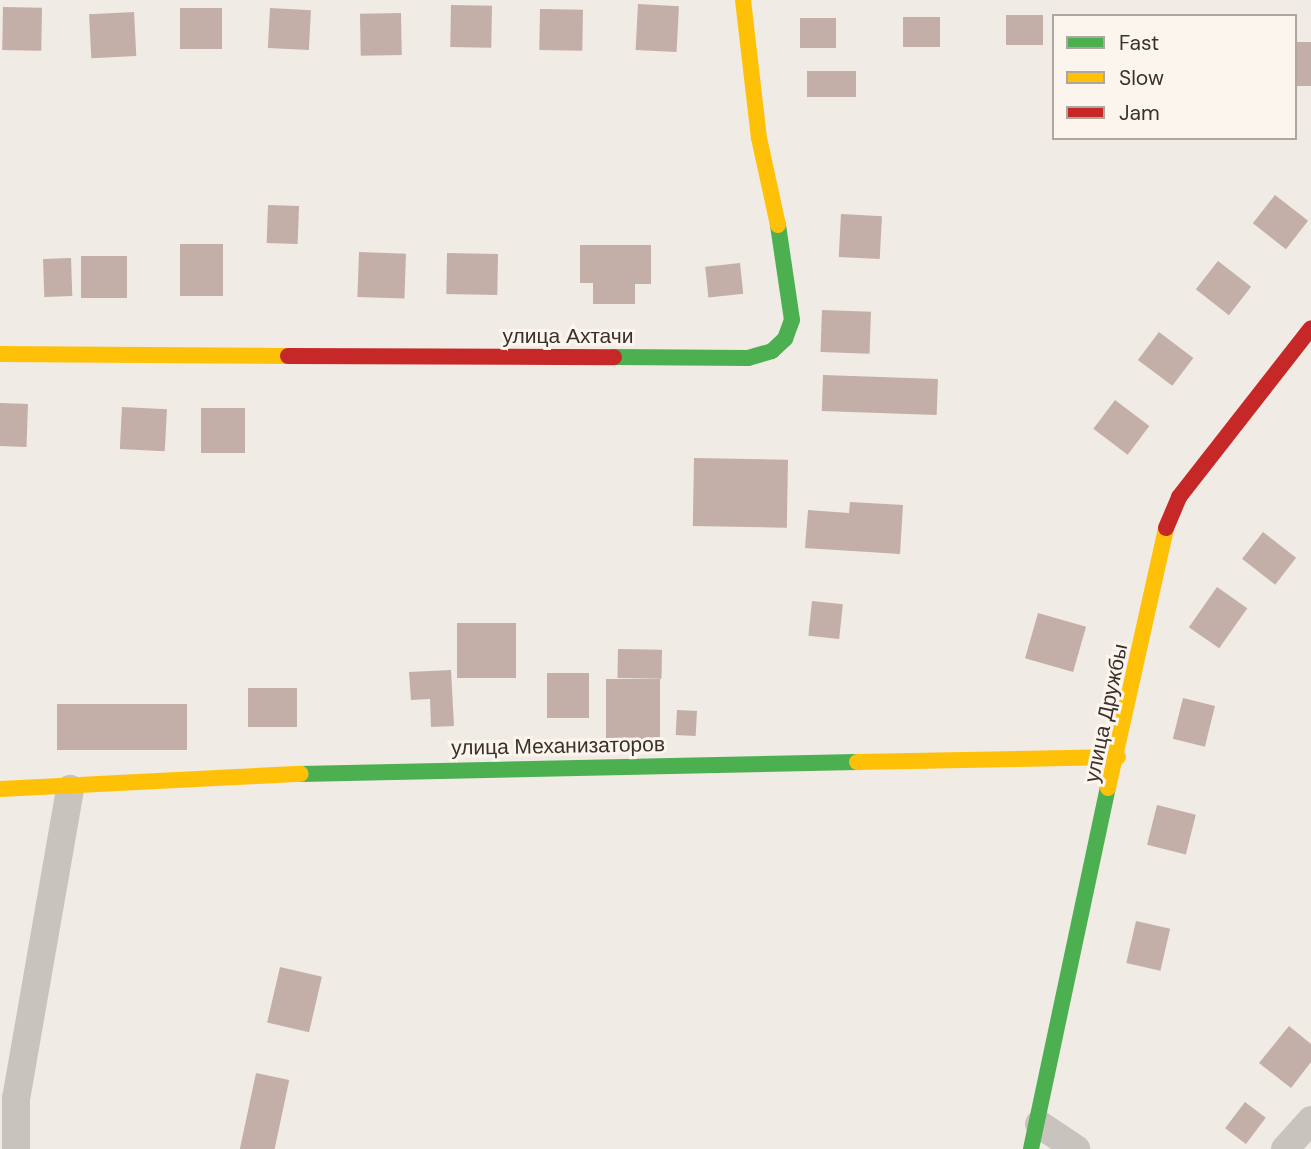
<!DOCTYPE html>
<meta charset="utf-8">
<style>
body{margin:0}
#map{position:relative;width:1311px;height:1149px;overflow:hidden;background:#f0ebe5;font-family:"DM Sans",sans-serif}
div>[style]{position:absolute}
.building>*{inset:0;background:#c3afa7;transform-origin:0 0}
.street>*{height:28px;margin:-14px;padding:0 14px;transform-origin:14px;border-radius:14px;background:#c9c3be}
.fast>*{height:16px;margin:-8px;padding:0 8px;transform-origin:8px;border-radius:8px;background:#4caf50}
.slow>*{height:16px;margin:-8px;padding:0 8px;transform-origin:8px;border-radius:8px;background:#ffc107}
.jam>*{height:16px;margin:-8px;padding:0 8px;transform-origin:8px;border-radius:8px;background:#c62828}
span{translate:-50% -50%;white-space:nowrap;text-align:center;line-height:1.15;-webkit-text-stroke:6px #fbf5ee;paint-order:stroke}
.street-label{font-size:21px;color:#3b302b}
.legend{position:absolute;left:1052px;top:14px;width:245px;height:126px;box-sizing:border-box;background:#fbf5ee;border:2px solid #aea6a0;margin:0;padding:9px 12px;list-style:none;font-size:21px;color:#3b302b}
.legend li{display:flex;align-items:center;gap:14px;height:35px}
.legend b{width:35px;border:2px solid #aea6a0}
</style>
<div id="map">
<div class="building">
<i style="left:638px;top:4px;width:41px;height:46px;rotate:3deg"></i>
<i style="left:451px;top:5px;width:41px;height:42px;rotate:1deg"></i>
<i style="left:3px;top:7px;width:39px;height:43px;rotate:1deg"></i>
<i style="left:180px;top:8px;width:42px;height:41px"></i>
<i style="left:270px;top:8px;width:41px;height:40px;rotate:3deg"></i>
<i style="left:540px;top:9px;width:43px;height:41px;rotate:1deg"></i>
<i style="left:134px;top:12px;width:44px;height:45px;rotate:87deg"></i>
<i style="left:401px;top:13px;width:42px;height:41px;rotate:89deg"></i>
<i style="left:1006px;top:15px;width:37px;height:30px"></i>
<i style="left:903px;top:17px;width:37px;height:30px"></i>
<i style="left:800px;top:18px;width:36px;height:30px"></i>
<i style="left:1311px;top:42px;width:44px;height:16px;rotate:90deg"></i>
<i style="left:807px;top:71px;width:49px;height:26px"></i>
<i style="left:1275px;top:195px;width:42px;height:36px;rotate:38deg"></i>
<i style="left:268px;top:205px;width:31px;height:38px;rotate:2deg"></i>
<i style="left:841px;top:214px;width:41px;height:43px;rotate:3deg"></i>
<i style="left:180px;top:244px;width:43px;height:52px"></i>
<i style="clip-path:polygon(580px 245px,651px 245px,651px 284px,635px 284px,635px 304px,593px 304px,593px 283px,580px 283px)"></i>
<i style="left:359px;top:252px;width:47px;height:45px;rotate:2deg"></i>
<i style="left:447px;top:253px;width:51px;height:41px;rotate:1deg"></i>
<i style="left:81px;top:256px;width:46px;height:42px"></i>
<i style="left:71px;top:258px;width:38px;height:28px;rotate:88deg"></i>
<i style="left:1218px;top:261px;width:42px;height:36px;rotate:38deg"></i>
<i style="left:740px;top:263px;width:31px;height:35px;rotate:84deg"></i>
<i style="left:822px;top:310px;width:49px;height:42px;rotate:2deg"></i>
<i style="left:1159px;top:332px;width:43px;height:35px;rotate:37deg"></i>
<i style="left:823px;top:375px;width:115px;height:36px;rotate:2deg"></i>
<i style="left:1115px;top:400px;width:43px;height:36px;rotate:37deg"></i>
<i style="left:0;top:403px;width:28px;height:43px;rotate:2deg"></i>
<i style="left:122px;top:407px;width:45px;height:42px;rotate:3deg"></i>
<i style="left:201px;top:408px;width:44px;height:45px"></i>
<i style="left:694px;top:458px;width:94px;height:68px;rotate:1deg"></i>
<i style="clip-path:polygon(850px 502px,903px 505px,900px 554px,805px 548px,808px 510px,849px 513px)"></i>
<i style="left:1263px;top:532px;width:42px;height:34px;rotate:38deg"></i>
<i style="left:1217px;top:587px;width:37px;height:49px;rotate:35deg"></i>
<i style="left:812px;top:601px;width:31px;height:35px;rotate:6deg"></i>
<i style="left:1038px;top:613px;width:50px;height:47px;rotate:16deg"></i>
<i style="left:457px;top:623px;width:59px;height:55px"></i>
<i style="left:618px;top:649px;width:44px;height:29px;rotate:1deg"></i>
<i style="clip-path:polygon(451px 670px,454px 726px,431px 727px,430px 699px,411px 700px,409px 672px)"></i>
<i style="left:547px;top:673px;width:42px;height:45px"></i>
<i style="left:606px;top:679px;width:54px;height:60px"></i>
<i style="left:248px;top:688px;width:49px;height:39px"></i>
<i style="left:1183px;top:698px;width:33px;height:42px;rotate:14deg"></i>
<i style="left:57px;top:704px;width:130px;height:46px"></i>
<i style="left:677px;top:710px;width:20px;height:25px;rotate:3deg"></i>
<i style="left:1157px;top:805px;width:40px;height:41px;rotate:14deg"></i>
<i style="left:1136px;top:921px;width:35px;height:43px;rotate:13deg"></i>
<i style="left:280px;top:967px;width:43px;height:57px;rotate:13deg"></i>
<i style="clip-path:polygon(1289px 1026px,1311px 1044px,1311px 1062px,1291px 1088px,1259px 1063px)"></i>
<i style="left:256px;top:1073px;width:34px;height:78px;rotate:12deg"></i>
<i style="left:1245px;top:1102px;width:26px;height:33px;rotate:37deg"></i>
</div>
<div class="street">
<i style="left:1039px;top:1124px;width:45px;rotate:34deg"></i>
<i style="left:16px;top:1149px;width:50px;rotate:-90deg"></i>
<i style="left:16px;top:1099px;width:315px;rotate:-80.1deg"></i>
<i style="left:1285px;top:1149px;width:39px;rotate:-48deg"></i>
</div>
<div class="fast">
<i style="left:614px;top:357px;width:134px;rotate:0.4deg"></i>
<i style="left:748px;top:358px;width:25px;rotate:-16deg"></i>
<i style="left:772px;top:351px;width:18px;rotate:-43deg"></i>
<i style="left:785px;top:339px;width:20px;rotate:-70deg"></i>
<i style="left:792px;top:320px;width:96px;rotate:-98.4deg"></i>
<i style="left:301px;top:774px;width:556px;rotate:-1.24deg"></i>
<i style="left:1031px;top:1149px;width:369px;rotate:-78deg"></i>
</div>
<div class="slow">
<i style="left:743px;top:0;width:139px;rotate:83.4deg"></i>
<i style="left:759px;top:138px;width:89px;rotate:77.7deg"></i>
<i style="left:0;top:354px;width:288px;rotate:0.4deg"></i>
<i style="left:857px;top:762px;width:261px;rotate:-1.1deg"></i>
<i style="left:1108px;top:788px;width:266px;rotate:-77.4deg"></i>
<i style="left:0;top:789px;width:301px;rotate:-2.9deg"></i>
</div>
<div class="jam">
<i style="left:288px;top:356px;width:326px;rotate:0.2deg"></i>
<i style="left:1166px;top:528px;width:34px;rotate:-67deg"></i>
<i style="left:1179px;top:497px;width:214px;rotate:-52deg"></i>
</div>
<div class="street-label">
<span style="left:568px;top:336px">улица Ахтачи</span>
<span style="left:1106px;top:713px;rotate:-78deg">улица Дружбы</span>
<span style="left:558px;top:746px;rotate:-1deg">улица Механизаторов</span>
</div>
<ul class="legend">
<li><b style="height:9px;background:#4caf50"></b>Fast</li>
<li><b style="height:9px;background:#ffc107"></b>Slow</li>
<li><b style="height:9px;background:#c62828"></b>Jam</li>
</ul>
</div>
